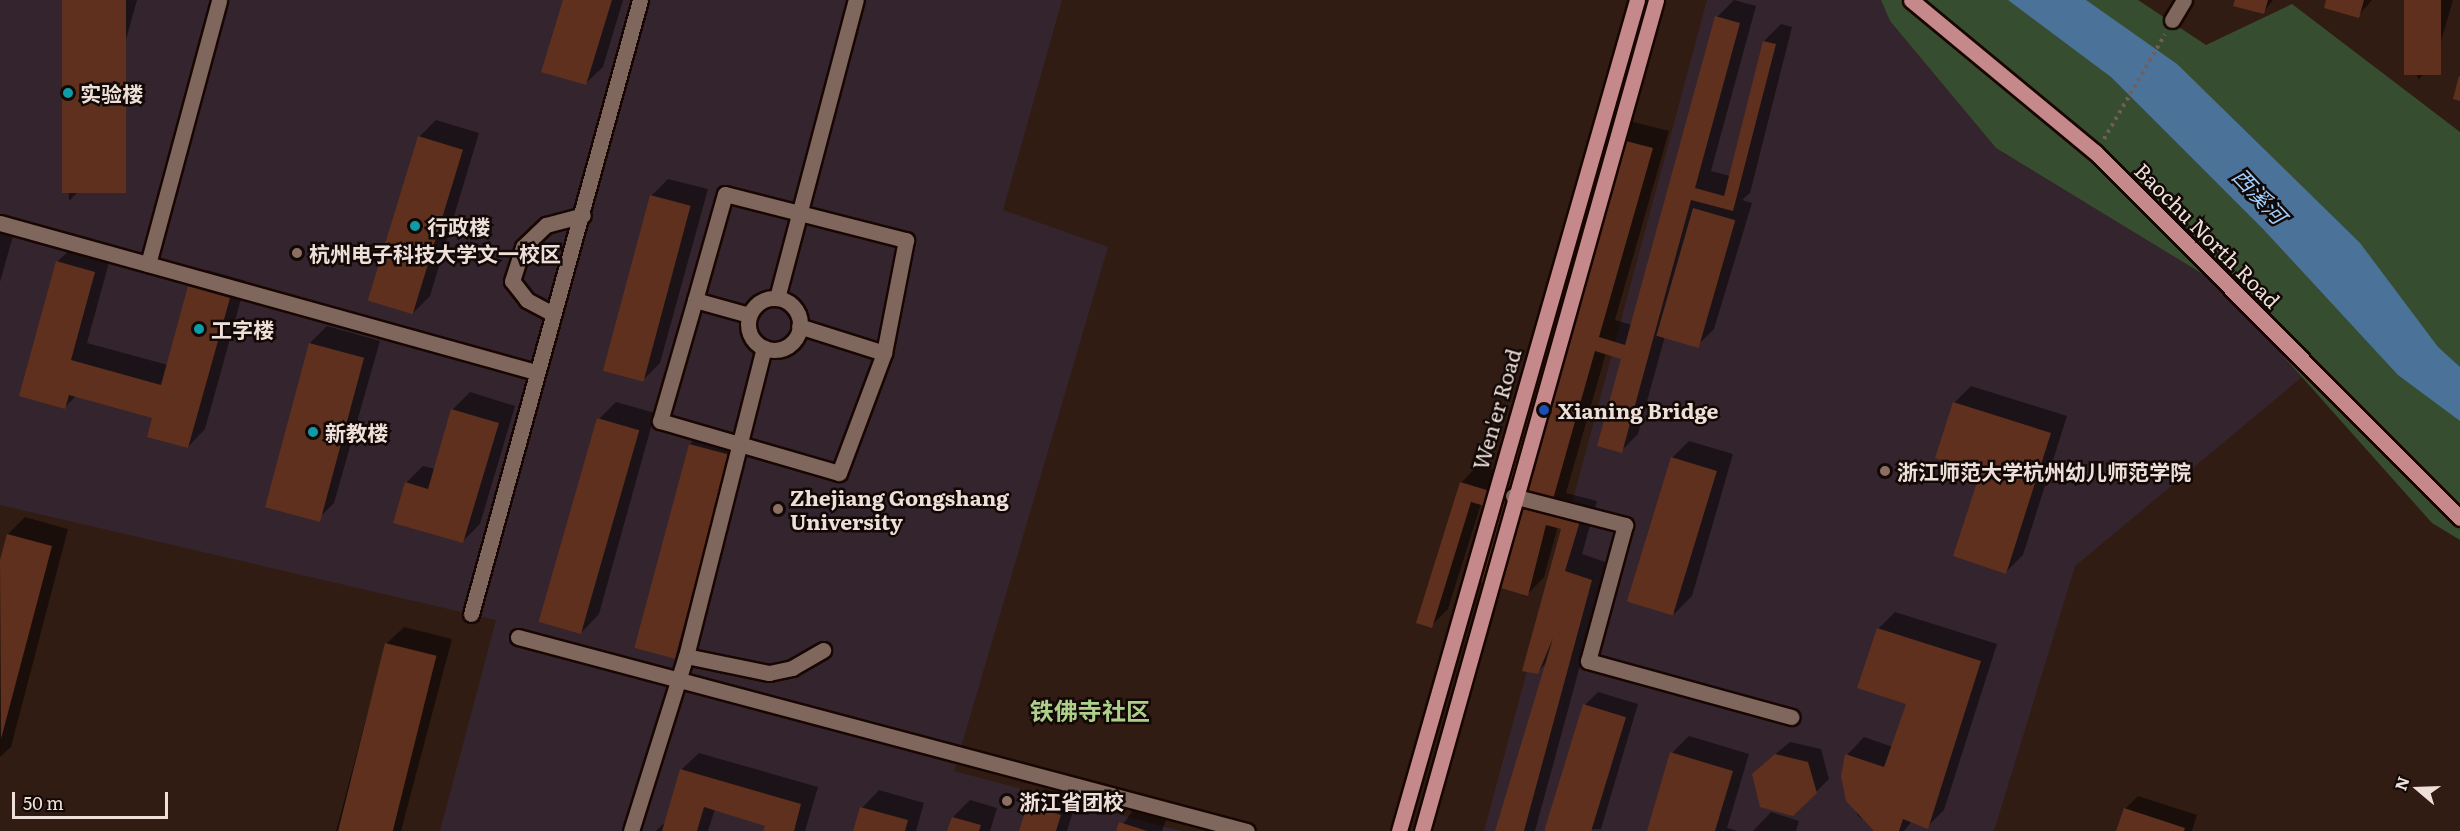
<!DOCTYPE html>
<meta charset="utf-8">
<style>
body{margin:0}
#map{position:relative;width:2460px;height:831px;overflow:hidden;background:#311c14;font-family:Literata,"Noto Sans SC",serif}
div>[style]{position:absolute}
.education>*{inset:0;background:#34242e}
.green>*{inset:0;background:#374d30}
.water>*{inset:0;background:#4b7399}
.shadow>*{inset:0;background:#0007}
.building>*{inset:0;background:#5f301d;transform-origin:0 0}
.path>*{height:4px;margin-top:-2px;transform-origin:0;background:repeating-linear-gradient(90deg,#715e57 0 3px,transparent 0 7.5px)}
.roads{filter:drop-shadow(2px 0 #180602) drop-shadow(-2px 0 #180602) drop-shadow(0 2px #180602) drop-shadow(0 -2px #180602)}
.minor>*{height:15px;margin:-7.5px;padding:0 7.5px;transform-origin:7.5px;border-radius:7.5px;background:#80675d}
.minor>.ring{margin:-7.5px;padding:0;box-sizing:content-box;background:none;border:15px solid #80675d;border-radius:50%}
.major>*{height:15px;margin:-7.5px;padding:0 7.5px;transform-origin:7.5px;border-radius:7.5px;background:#c5888b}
.dots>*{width:16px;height:16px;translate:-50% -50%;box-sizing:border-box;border:3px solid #120906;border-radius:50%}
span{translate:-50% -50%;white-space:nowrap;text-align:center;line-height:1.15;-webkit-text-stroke:5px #120906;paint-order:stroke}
.poi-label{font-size:21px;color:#eedfd9;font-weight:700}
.left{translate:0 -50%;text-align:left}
.street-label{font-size:21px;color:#eedfd9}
.water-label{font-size:22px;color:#9ecffe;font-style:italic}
.quarter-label{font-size:24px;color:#adcf89;font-weight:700}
.north{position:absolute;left:2388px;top:759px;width:60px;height:60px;-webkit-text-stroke:4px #120906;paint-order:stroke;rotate:289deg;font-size:16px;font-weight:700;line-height:24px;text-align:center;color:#eedfd9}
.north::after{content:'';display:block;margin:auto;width:21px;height:27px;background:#eedfd9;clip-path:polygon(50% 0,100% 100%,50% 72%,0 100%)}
.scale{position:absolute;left:12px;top:792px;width:156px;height:27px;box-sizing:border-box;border:3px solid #eedfd9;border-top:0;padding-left:8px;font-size:18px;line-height:21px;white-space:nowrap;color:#eedfd9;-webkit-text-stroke:4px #120906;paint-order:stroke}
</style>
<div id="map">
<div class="education">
<i style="clip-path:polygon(0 0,1062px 0,1003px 210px,1108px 247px,954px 771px,1181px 831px,440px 831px,496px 620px,0 505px)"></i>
<i style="clip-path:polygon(1707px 0,1881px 0,1890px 21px,1996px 148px,2219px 284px,2302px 377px,2075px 566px,1994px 831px,1484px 831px)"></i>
</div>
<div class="green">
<i style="clip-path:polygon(1881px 0,2138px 0,2206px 45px,2292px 4px,2460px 132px,2460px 540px,2432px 523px,2219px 284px,1996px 148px,1890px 21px)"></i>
</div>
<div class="water">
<i style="clip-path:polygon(2008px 0,2086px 0,2177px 64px,2360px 243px,2438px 347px,2460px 367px,2460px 421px,2398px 375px,2264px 230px,2111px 77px)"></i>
</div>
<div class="shadow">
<i style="clip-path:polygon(64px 0,137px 0,86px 184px,69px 201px)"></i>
<i style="clip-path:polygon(564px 0,623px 0,603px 67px,585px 84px)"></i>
<i style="clip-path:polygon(1734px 0,1756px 6px,1711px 171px,1730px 176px,1764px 41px,1781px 24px,1792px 27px,1750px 193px,1742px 200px,1752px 203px,1714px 329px,1697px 346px,1665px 336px,1638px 434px,1621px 451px,1623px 358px,1606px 353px,1566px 493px,1597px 501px,1582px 554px,1608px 563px,1535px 831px,1497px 831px,1546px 663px,1537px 673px,1563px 528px,1558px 526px,1544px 577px,1527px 595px,1487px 505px,1481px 504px,1448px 609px,1431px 626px,1461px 483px,1478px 465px,1497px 471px,1610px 116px,1669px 131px,1615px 320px,1632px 325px,1717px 17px)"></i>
<i style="clip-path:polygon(2236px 0,2273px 0,2263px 13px)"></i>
<i style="clip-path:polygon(2328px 0,2372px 0,2358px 16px)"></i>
<i style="clip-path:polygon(2405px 0,2453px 0,2435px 62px,2418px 80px)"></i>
<i style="clip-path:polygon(436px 120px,479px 133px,430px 296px,413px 313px,419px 137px)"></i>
<i style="clip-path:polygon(668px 179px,708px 189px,660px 363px,643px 380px,651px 196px)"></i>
<i style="clip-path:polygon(0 232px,13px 236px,0 282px)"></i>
<i style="clip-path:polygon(75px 245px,111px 255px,87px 343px,168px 365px,189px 287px,207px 270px,246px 281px,205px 429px,188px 447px,153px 417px,76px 396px,65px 407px,57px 262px)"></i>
<i style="clip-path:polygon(327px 326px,380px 341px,334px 503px,317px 520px,310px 343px)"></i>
<i style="clip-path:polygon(1971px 386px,2067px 416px,2023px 555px,2006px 572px,1982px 472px,1954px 403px)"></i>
<i style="clip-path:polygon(470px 392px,515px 406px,480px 524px,463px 541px,406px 483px,423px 466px,435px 469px,452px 410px)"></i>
<i style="clip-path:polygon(616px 402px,655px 413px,599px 614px,582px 632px,599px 419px)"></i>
<i style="clip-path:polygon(707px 427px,747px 438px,691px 640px,674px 657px,690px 444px)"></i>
<i style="clip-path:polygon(1689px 441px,1733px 454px,1692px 596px,1674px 614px,1672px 458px)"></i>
<i style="clip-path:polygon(25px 517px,68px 529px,11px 747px,0 757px,0 566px,8px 534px)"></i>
<i style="clip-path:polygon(1895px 612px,1997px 644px,1944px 810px,1927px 827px,1912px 821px,1904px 831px,1880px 831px,1858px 816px,1842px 776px,1847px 755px,1864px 737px,1893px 747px,1908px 703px,1878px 629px)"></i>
<i style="clip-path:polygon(404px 627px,452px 639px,401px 831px,336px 831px,386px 644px)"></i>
<i style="clip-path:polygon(1598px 692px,1638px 704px,1601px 829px,1550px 831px,1585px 705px)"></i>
<i style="clip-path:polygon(1689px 736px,1749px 754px,1727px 828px,1738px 831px,1649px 831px,1672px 753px)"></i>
<i style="clip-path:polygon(1790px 742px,1821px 749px,1829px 779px,1816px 792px,1767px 761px)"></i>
<i style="clip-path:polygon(699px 753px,818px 787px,805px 831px,765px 831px,767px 825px,715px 809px,708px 831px,656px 831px,667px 820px,681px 770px)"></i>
<i style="clip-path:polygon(1045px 789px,1077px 798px,1067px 831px,1021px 831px,1028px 806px)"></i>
<i style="clip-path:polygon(879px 790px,924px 803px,916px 831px,855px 831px,862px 808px)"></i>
<i style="clip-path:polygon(2138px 796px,2197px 815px,2192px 831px,2118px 831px,2125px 809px)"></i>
<i style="clip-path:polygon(970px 800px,997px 808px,990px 831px,949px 831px,953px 817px)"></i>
<i style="clip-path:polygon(1134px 809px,1166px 820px,1162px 831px,1118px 831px)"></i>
<i style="clip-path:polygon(1771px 812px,1799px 821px,1796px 831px,1753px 831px)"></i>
</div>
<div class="building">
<i style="left:62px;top:0;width:64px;height:193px"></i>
<i style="clip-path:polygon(563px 0,612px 0,586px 85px,541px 72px)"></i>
<i style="clip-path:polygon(2235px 0,2268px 0,2264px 14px,2233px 6px)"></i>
<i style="clip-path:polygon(2326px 0,2364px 0,2359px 18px,2324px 8px)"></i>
<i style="left:2404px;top:0;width:37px;height:75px"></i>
<i style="clip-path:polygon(1715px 16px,1740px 23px,1695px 188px,1724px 196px,1763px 41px,1776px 44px,1733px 211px,1691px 200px,1622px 453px,1597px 446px,1621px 359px,1595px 351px,1550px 510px,1581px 518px,1565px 571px,1592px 580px,1524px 831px,1495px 831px,1553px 638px,1538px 674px,1522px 671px,1561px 529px,1546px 525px,1528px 596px,1464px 577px,1485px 506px,1471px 502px,1432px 628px,1416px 623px,1460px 482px,1490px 491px,1591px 132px,1653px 148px,1599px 337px,1625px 345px)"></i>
<i style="clip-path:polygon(2459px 76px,2460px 76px,2460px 101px,2453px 99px)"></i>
<i style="left:418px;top:136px;width:47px;height:172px;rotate:17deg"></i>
<i style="left:650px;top:195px;width:42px;height:182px;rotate:15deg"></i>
<i style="left:1693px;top:208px;width:44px;height:133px;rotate:16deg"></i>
<i style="clip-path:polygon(56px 261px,95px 272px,71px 360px,161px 385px,188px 286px,230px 298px,188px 448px,147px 437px,152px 418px,69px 395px,65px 409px,19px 396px)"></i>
<i style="left:309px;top:343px;width:57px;height:170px;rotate:15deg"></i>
<i style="clip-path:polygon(1953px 402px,2051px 433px,2006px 574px,1953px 556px,1980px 473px,1935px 458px)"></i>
<i style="clip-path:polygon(451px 409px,499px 423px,463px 543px,393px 523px,405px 482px,428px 489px)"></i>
<i style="left:597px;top:418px;width:44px;height:212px;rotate:16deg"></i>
<i style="left:689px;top:444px;width:42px;height:211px;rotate:15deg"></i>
<i style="left:1671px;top:457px;width:48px;height:151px;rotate:17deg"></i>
<i style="clip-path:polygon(7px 534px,52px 546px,1px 739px,0 560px)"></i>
<i style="clip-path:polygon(1877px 628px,1981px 661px,1928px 829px,1903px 819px,1899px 831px,1874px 831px,1846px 801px,1841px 776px,1845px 754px,1884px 767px,1906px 704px,1857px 688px)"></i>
<i style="left:385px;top:643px;width:53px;height:195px;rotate:14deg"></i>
<i style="left:1583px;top:704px;width:45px;height:132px;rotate:17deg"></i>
<i style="clip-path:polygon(1670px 752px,1733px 771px,1715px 831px,1647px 831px)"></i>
<i style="clip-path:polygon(1775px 754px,1808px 762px,1817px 793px,1793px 816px,1760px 807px,1752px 774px)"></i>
<i style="clip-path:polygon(680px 769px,801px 804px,794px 831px,763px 831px,765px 826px,704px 807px,697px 831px,662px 831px)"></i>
<i style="clip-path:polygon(1027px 805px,1061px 815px,1056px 831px,1019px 831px)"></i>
<i style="clip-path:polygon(860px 807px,908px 820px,905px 831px,853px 831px)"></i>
<i style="clip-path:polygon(2124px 808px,2185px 828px,2184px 831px,2116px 831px)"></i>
<i style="clip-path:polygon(952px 817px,981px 825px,979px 831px,947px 831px)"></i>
<i style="clip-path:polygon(1119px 822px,1147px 831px,1116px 831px)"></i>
</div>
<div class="path">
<i style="left:2104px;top:139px;width:121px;rotate:-59.8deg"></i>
</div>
<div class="roads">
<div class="minor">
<i style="left:2172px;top:20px;width:23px;rotate:-59deg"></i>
<i style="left:0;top:223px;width:556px;rotate:15.54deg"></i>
<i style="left:148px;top:264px;width:273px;rotate:-74.9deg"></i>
<i style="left:777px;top:298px;width:308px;rotate:-75.2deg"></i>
<i class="ring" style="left:748px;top:298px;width:37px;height:37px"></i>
<i style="left:695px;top:300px;width:110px;rotate:-74.2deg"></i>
<i style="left:725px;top:194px;width:187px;rotate:14.3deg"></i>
<i style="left:906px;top:240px;width:115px;rotate:101deg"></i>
<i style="left:884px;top:353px;width:89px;rotate:-162.4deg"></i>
<i style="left:553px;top:314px;width:30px;rotate:-152deg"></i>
<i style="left:527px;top:300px;width:24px;rotate:-128deg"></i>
<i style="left:512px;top:281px;width:36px;rotate:-72deg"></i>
<i style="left:523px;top:247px;width:32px;rotate:-44deg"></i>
<i style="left:546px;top:225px;width:38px;rotate:-15deg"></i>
<i style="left:749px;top:315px;width:56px;rotate:-164.5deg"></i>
<i style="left:695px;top:300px;width:126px;rotate:106.1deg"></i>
<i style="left:660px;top:421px;width:186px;rotate:16.2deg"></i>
<i style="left:839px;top:473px;width:128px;rotate:-69.4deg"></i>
<i style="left:1513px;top:496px;width:116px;rotate:14.5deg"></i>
<i style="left:1625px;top:525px;width:141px;rotate:105.2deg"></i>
<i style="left:1588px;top:661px;width:211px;rotate:15.4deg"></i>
<i style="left:471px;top:614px;width:637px;rotate:-74.61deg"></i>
<i style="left:518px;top:637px;width:754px;rotate:14.9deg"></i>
<i style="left:686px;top:656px;width:85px;rotate:11.6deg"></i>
<i style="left:769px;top:673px;width:24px;rotate:-12deg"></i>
<i style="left:792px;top:668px;width:36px;rotate:-30deg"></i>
<i style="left:631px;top:831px;width:183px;rotate:-72.6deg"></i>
<i style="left:686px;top:656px;width:318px;rotate:-75.8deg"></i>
</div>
<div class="major">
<i style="left:1911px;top:0;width:239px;rotate:39.6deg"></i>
<i style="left:2095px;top:152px;width:517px;rotate:45.08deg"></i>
<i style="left:1399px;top:831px;width:864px;rotate:-74.02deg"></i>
<i style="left:1422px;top:831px;width:863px;rotate:-74.27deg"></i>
</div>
</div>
<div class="dots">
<i style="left:68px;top:93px;background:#0f9aa8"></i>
<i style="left:415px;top:226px;background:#0f9aa8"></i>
<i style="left:297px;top:253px;background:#8d6e63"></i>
<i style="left:199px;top:329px;background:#0f9aa8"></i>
<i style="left:1544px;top:410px;background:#1a4fb4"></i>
<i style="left:313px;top:432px;background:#0f9aa8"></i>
<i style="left:1885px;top:471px;background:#8d6e63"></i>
<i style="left:778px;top:509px;background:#8d6e63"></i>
<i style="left:1007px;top:801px;background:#8d6e63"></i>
</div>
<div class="poi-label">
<span class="left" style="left:80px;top:93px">实验楼</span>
<span class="left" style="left:427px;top:226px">行政楼</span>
<span class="left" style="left:309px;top:253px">杭州电子科技大学文一校区</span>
<span class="left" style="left:211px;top:329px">工字楼</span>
<span class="left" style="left:1558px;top:410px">Xianing Bridge</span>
<span class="left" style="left:325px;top:432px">新教楼</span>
<span class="left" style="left:1897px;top:471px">浙江师范大学杭州幼儿师范学院</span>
<span class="left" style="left:790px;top:509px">Zhejiang Gongshang<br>University</span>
<span class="left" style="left:1019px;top:801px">浙江省团校</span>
</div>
<div class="street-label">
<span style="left:2208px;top:235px;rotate:45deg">Baochu North Road</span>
<span style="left:1496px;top:409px;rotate:-74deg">Wen'er Road</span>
</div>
<div class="water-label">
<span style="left:2260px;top:195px;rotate:47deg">西溪河</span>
</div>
<div class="quarter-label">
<span style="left:1090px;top:710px">铁佛寺社区</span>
</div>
<div class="north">N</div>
<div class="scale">50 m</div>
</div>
